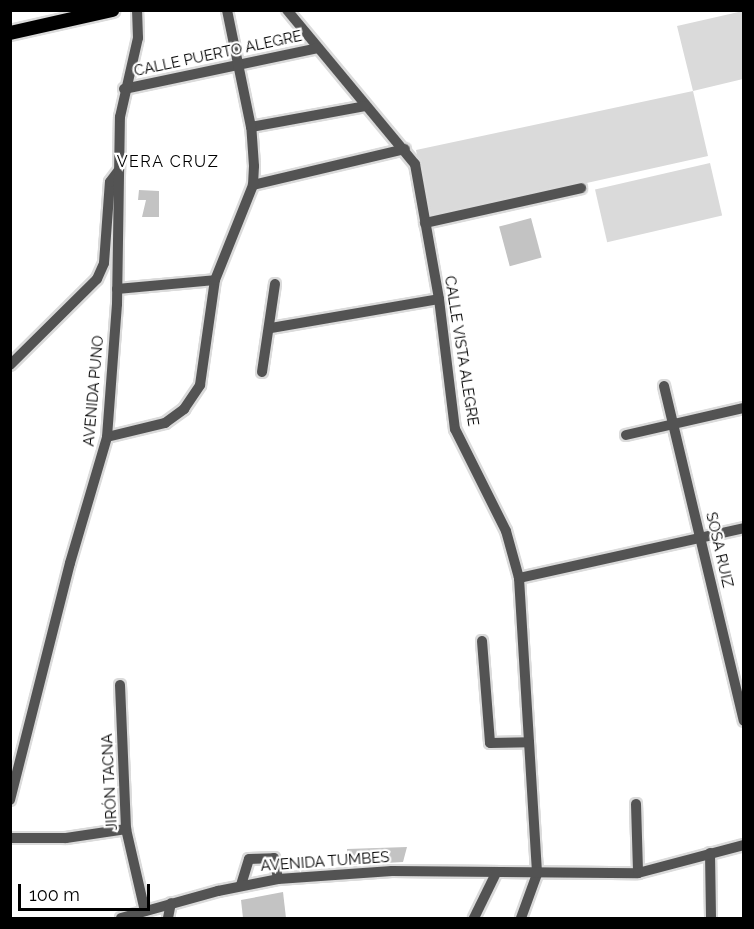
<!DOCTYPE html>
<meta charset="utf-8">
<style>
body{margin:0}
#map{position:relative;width:754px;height:929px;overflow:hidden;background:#fff;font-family:Raleway,sans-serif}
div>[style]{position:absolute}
.green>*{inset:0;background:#dadada;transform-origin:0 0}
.building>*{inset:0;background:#c3c3c3;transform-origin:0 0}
.roads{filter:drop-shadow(2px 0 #dbdbdb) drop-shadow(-2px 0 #dbdbdb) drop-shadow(0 2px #dbdbdb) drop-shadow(0 -2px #dbdbdb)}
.minor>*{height:10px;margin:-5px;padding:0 5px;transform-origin:5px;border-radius:5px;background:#535353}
.major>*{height:14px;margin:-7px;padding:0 7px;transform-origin:7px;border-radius:7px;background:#000}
span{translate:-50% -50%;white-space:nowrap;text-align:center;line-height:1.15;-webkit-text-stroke:4.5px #fff;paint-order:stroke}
.street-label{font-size:15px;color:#000}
.neighbourhood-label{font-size:16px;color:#000;letter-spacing:1.5px}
.frame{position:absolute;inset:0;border:12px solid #000;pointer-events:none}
.scale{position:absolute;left:18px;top:884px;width:132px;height:27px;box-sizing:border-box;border:3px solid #000;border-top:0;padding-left:8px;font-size:18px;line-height:21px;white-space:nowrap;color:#000;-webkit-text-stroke:4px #fff;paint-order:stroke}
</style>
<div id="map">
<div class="green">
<i style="clip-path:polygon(743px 11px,743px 79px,693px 91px,708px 156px,429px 218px,416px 150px,693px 91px,677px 26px)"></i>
<i style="left:710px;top:163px;width:54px;height:118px;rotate:77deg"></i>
</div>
<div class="building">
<i style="clip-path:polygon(139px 190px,159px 191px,159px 217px,142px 217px,146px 200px,138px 200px)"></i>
<i style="left:531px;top:218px;width:41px;height:33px;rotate:75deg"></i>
<i style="clip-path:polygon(407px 847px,403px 862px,348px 865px,347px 849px)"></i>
<i style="clip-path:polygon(283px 892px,286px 918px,243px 918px,241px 900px)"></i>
</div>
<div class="roads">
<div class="minor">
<i style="left:287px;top:10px;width:200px;rotate:50.3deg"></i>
<i style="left:415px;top:164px;width:137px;rotate:79.9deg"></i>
<i style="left:439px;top:299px;width:131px;rotate:83deg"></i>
<i style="left:455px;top:429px;width:114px;rotate:63.4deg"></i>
<i style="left:506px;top:531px;width:49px;rotate:74.5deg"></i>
<i style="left:519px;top:578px;width:297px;rotate:86.5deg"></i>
<i style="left:537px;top:874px;width:47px;rotate:110deg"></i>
<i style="left:124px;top:89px;width:198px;rotate:-11.9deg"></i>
<i style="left:251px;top:127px;width:116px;rotate:-10.4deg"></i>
<i style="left:253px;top:185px;width:156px;rotate:-13.3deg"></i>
<i style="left:425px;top:223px;width:160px;rotate:-12.6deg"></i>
<i style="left:117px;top:289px;width:98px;rotate:-5.2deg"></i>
<i style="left:271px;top:328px;width:170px;rotate:-9.8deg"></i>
<i style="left:10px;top:365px;width:122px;rotate:-44.7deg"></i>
<i style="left:97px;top:279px;width:17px;rotate:-66deg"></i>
<i style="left:104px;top:263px;width:81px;rotate:-85.8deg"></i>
<i style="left:110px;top:182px;width:15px;rotate:-53deg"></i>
<i style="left:262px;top:372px;width:89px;rotate:-81.6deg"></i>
<i style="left:664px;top:386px;width:344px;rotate:76.6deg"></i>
<i style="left:626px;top:435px;width:121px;rotate:-12.9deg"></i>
<i style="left:107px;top:437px;width:60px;rotate:-13.6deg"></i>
<i style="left:165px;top:423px;width:24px;rotate:-36deg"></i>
<i style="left:184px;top:409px;width:29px;rotate:-56deg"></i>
<i style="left:200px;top:385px;width:106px;rotate:-81.9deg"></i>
<i style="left:215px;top:280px;width:102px;rotate:-68.2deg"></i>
<i style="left:253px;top:185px;width:19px;rotate:-87deg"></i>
<i style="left:254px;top:166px;width:39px;rotate:-94deg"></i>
<i style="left:251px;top:127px;width:119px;rotate:-101.6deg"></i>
<i style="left:519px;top:578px;width:230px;rotate:-12.5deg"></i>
<i style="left:482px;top:641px;width:102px;rotate:85.5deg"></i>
<i style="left:490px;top:743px;width:39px;rotate:-1deg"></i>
<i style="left:120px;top:685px;width:144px;rotate:87.6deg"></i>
<i style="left:126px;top:829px;width:84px;rotate:77deg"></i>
<i style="left:10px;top:800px;width:244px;rotate:-75.8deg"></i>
<i style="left:70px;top:563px;width:131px;rotate:-73.6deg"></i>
<i style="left:107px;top:437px;width:133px;rotate:-85.7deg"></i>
<i style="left:117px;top:304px;width:187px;rotate:-89.1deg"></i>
<i style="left:120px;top:117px;width:81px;rotate:-77.2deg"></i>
<i style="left:138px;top:38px;width:28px;rotate:-92deg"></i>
<i style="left:636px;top:804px;width:69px;rotate:88.3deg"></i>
<i style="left:10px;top:838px;width:56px"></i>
<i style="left:66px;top:838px;width:61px;rotate:-8.5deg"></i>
<i style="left:710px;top:853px;width:65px;rotate:89.1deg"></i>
<i style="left:241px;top:885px;width:27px;rotate:-73deg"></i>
<i style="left:249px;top:859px;width:25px;rotate:-2deg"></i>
<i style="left:274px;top:858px;width:21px;rotate:79deg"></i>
<i style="left:121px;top:918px;width:101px;rotate:-15.6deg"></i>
<i style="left:218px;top:891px;width:61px;rotate:-11.3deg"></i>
<i style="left:278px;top:879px;width:114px;rotate:-4deg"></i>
<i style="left:392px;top:871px;width:246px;rotate:0.5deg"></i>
<i style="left:638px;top:873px;width:110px;rotate:-14.8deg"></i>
<i style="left:168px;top:918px;width:15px;rotate:-79deg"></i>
<i style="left:474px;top:918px;width:50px;rotate:-63.9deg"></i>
</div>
<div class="major">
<i style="left:10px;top:33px;width:105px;rotate:-12.7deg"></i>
</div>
</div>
<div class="street-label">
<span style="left:218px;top:54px;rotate:-12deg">CALLE PUERTO ALEGRE</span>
<span style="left:461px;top:351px;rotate:81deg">CALLE VISTA ALEGRE</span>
<span style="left:94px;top:391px;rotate:-85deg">AVENIDA PUNO</span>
<span style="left:719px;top:550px;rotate:77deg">SOSA RUIZ</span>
<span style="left:110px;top:782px;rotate:-93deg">JIRÓN TACNA</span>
<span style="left:325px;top:862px;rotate:-4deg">AVENIDA TUMBES</span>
</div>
<div class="neighbourhood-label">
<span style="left:168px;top:162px">VERA CRUZ</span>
</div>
<div class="frame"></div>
<div class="scale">100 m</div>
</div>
